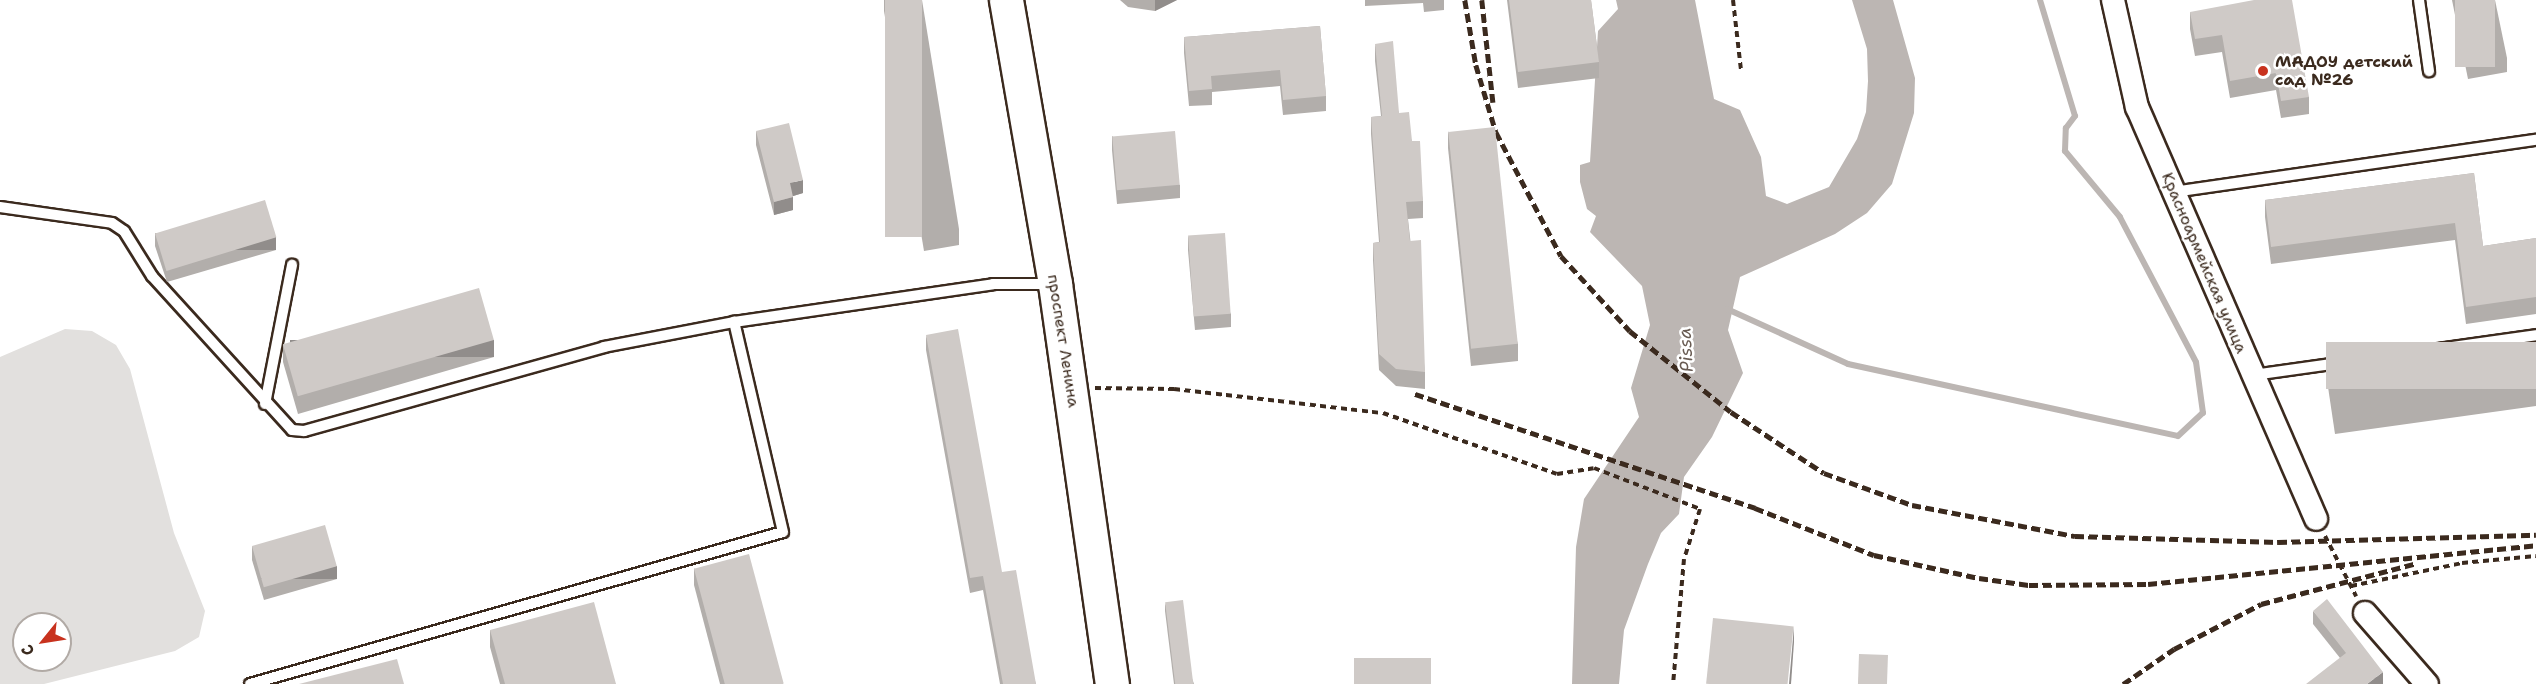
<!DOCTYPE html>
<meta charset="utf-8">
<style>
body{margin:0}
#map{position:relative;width:2536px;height:684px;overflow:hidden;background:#fff;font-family:"Shantell Sans",sans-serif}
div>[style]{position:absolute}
.green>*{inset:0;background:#e2e0de}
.water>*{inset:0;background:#bcb6b3}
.stream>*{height:6px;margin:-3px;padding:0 3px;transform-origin:3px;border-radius:3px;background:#bcb6b3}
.path>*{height:4px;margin-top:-2px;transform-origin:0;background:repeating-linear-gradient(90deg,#3b2a1e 0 6px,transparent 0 10.5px)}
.roads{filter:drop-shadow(2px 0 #3b2a1e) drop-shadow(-2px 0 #3b2a1e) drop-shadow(0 2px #3b2a1e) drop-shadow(0 -2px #3b2a1e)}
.service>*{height:10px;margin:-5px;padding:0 5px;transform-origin:5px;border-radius:5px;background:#fff}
.minor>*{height:22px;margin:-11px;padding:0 11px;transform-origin:11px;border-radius:11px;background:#fff}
.primary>*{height:33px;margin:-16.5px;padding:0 16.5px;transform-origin:16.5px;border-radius:16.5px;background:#fff}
.rail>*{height:4.5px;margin-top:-2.25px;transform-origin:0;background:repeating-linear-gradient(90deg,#3b2a1e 0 9px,transparent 0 13.5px)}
.wall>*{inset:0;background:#b2aeab}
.shaded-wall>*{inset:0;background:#918d8b;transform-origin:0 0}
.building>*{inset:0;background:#cfcac7;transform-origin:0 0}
.dots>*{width:16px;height:16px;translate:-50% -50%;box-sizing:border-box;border:3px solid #fff;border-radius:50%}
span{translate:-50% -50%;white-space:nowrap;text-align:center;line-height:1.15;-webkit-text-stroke:5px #fff;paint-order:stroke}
.poi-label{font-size:16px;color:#3b2a1e;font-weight:700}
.left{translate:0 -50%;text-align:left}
.street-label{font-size:16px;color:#3b2a1e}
.water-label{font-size:18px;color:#685b52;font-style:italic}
.north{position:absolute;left:12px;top:612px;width:60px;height:60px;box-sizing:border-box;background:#fff;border:2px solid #b1aaa5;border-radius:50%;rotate:240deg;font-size:16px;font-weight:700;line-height:24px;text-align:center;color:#3b2a1e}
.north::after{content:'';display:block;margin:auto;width:21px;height:27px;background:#c8321e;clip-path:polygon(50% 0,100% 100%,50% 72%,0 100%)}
</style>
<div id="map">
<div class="green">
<i style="clip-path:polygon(evenodd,65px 329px,92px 331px,116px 345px,130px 369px,174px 533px,205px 611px,199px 637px,175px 651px,44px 684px,0 684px,0 357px,65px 329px,24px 624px,60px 624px,60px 660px,24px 660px,24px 624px)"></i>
</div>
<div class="water">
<i style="clip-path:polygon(1616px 0,1695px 0,1714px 99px,1740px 110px,1761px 157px,1766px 196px,1787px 204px,1829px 187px,1857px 139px,1866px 112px,1868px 81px,1867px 49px,1852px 0,1893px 0,1915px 78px,1914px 113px,1892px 184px,1867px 213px,1835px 234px,1740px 277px,1728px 330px,1743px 373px,1712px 437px,1684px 477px,1679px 514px,1661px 533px,1648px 564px,1624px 630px,1619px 684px,1572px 684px,1576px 547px,1584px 499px,1639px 417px,1631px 388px,1650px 325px,1642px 286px,1590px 232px,1596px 216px,1587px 209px,1580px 182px,1580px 165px,1590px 162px,1598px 31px,1618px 9px)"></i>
</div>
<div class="stream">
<i style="left:1727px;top:309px;width:133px;rotate:24.4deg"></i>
<i style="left:1848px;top:364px;width:229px;rotate:12.3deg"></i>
<i style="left:2072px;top:413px;width:108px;rotate:12.2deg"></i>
<i style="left:2178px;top:436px;width:34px;rotate:-43deg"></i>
<i style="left:2203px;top:413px;width:51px;rotate:-97.8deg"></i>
<i style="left:2196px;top:362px;width:164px;rotate:-117.7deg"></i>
<i style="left:2120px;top:217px;width:86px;rotate:-129.8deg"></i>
<i style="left:2065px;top:151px;width:23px;rotate:-88deg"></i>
<i style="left:2066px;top:128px;width:15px;rotate:-53deg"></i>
<i style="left:2075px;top:116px;width:121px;rotate:-106.8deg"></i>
</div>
<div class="path">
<i style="left:1733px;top:0;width:70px;rotate:83.5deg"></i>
<i style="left:1095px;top:388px;width:79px;rotate:0.7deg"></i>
<i style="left:1174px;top:389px;width:210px;rotate:6.6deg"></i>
<i style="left:1383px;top:413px;width:184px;rotate:19.3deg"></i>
<i style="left:1557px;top:474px;width:37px;rotate:-9deg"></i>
<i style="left:1594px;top:468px;width:114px;rotate:21.1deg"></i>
<i style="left:1700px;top:509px;width:52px;rotate:107.7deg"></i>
<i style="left:1684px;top:559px;width:125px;rotate:95deg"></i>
<i style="left:2325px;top:536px;width:68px;rotate:62.7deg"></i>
<i style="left:2351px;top:586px;width:113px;rotate:-11.7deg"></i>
<i style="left:2462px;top:563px;width:74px;rotate:-5.4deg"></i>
</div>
<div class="roads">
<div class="service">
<i style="left:2419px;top:0;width:72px;rotate:82deg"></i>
<i style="left:2173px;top:192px;width:367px;rotate:-8.2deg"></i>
<i style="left:0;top:207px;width:113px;rotate:8.1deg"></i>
<i style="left:112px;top:223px;width:14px;rotate:34deg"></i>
<i style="left:124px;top:231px;width:53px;rotate:58.1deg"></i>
<i style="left:152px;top:276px;width:208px;rotate:47.7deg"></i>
<i style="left:292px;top:430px;width:12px;rotate:5deg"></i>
<i style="left:304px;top:431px;width:312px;rotate:-15.6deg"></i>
<i style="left:604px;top:347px;width:132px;rotate:-10.9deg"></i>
<i style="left:2253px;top:375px;width:286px;rotate:-8deg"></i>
<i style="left:265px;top:404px;width:142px;rotate:-79deg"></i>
<i style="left:250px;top:684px;width:554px;rotate:-15.92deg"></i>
<i style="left:783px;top:532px;width:216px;rotate:-103.1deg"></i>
<i style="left:734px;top:322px;width:262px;rotate:-8.3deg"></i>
<i style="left:993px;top:284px;width:57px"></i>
</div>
<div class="minor">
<i style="left:2113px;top:0;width:110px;rotate:77.4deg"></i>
<i style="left:2137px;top:107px;width:449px;rotate:66.5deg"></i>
<i style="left:2365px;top:613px;width:94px;rotate:48.9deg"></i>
</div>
<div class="primary">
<i style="left:1006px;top:0;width:288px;rotate:80.2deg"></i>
<i style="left:1055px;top:284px;width:404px;rotate:81.9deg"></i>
</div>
</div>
<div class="rail">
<i style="left:1465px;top:0;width:66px;rotate:80.4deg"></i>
<i style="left:1476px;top:65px;width:70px;rotate:73.4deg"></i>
<i style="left:1496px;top:132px;width:140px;rotate:62.3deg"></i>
<i style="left:1561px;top:256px;width:102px;rotate:47.4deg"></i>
<i style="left:1630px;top:331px;width:129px;rotate:38.7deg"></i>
<i style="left:1731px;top:412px;width:111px;rotate:33.3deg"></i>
<i style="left:1824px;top:473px;width:94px;rotate:20deg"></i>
<i style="left:1912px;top:505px;width:166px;rotate:10.8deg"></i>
<i style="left:2075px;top:536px;width:203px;rotate:1.7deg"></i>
<i style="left:2278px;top:542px;width:258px;rotate:-1.6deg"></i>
<i style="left:1482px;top:0;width:103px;rotate:83.8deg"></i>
<i style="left:1415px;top:394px;width:359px;rotate:18.5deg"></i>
<i style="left:1755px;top:508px;width:128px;rotate:21.6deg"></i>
<i style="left:1874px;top:555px;width:107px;rotate:12.4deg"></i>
<i style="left:1979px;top:578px;width:50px;rotate:8deg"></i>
<i style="left:2029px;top:585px;width:119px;rotate:-0.5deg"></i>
<i style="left:2148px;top:584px;width:390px;rotate:-5.7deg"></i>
<i style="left:2123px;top:684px;width:62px;rotate:-34.5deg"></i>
<i style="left:2174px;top:649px;width:98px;rotate:-27.3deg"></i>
<i style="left:2261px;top:604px;width:161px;rotate:-14.7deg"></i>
</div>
<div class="wall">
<i style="clip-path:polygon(884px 0,922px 0,959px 229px,959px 245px,924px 251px,884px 11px)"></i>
<i style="clip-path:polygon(1120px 0,1177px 0,1155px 11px,1128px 7px)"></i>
<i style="clip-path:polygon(1365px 0,1444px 0,1444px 10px,1424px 12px,1423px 3px,1365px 6px)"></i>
<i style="clip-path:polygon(1507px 0,1591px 0,1599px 62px,1599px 78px,1518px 88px)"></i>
<i style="clip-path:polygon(2452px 0,2495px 0,2507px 58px,2507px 72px,2468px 79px)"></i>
<i style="clip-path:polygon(2190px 12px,2309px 97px,2309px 114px,2281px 118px,2276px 90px,2230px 98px,2222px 52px,2195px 56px,2190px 29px)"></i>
<i style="clip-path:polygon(1320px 26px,1326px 96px,1326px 111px,1283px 115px,1280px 86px,1212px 92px,1212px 105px,1189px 106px,1184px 53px,1184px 37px)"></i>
<i style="clip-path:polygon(1375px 44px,1399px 113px,1412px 141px,1423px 201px,1423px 218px,1408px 219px,1425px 372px,1425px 389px,1396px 386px,1379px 370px,1373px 260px,1373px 243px,1379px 242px,1371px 134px,1371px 117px,1381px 116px,1375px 61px)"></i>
<i style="clip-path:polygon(756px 131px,803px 193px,793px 196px,793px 210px,774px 215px,756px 145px)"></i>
<i style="clip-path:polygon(1448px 131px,1518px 344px,1518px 361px,1471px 366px,1448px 148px)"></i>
<i style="clip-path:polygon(1112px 136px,1180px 185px,1180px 198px,1117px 204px,1112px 150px)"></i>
<i style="clip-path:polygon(2474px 173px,2483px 246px,2536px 238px,2536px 314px,2466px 324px,2455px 240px,2271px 264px,2265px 217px,2265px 200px)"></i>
<i style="clip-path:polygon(155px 233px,276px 250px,167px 282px,155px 246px)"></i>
<i style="clip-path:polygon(1188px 236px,1231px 314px,1231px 327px,1195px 330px,1188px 250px)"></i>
<i style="clip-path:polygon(926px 335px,1036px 684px,1000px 684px,983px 590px,970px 593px,926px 350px)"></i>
<i style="clip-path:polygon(2536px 342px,2536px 406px,2335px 434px,2328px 387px,2328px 370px)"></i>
<i style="clip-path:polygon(283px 345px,494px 357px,298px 414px,283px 362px)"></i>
<i style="clip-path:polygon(252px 546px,337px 579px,264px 600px,252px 560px)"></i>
<i style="clip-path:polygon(694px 568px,783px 684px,720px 684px,694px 585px)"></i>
<i style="clip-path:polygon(1165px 603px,1194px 684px,1174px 684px,1165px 611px)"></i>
<i style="clip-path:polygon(2313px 611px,2383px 684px,2340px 658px,2313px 624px)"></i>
<i style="clip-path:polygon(490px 630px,616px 684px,500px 684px,490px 647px)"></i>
</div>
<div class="shaded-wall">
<i style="clip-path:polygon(1155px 0,1177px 0,1155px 11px)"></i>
<i style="clip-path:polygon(803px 180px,803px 193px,790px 197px,790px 183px)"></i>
<i style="clip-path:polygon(793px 197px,793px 210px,774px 215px,774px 202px)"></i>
<i style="left:276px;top:237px;width:13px;height:114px;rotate:90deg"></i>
<i style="left:494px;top:340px;width:17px;height:204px;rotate:90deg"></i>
<i style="left:337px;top:566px;width:13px;height:76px;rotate:90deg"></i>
<i style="clip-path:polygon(1794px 626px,1794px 642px,1791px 684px,1789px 684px)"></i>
<i style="clip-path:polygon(2383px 672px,2383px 684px,2367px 684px)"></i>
</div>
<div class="building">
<i style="left:885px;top:0;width:37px;height:237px"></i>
<i style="clip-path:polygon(1509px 0,1591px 0,1599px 62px,1518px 72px)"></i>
<i style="clip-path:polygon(2254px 0,2292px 0,2309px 97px,2281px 101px,2276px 73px,2230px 81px,2222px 35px,2195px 39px,2190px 12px)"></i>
<i style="left:2455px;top:0;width:40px;height:67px"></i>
<i style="clip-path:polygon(1320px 26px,1326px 96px,1283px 100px,1280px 70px,1211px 76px,1212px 89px,1189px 91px,1184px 37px)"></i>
<i style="clip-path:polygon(1393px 41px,1399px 113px,1409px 112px,1412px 141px,1420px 141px,1423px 201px,1406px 202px,1410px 241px,1421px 240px,1425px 372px,1396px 369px,1379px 354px,1373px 243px,1380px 242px,1371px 117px,1382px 116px,1375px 44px)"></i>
<i style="clip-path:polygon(789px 123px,803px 180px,790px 183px,793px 197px,774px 202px,756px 131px)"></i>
<i style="left:1495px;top:127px;width:218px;height:47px;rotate:84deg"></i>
<i style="left:1175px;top:131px;width:54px;height:63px;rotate:85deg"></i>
<i style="clip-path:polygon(2474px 173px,2483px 246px,2536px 238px,2536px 297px,2466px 307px,2455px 223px,2271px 247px,2265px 200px)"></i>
<i style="left:265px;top:200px;width:39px;height:115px;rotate:73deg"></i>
<i style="left:1225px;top:233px;width:81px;height:37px;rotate:86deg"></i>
<i style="left:479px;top:288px;width:54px;height:204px;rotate:74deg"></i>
<i style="clip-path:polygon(958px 329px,1002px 572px,1016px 570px,1036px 684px,1003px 684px,983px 576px,970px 578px,926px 335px)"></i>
<i style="left:2536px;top:342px;width:47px;height:210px;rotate:90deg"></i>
<i style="left:325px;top:525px;width:43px;height:76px;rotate:74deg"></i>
<i style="left:749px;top:554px;width:134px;height:57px;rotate:75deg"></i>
<i style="clip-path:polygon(2327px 599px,2383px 672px,2367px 684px,2306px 684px,2346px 653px,2313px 611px)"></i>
<i style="left:1183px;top:600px;width:85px;height:18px;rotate:83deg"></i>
<i style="clip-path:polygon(594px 602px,616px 684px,505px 684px,490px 630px)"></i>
<i style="left:1713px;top:618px;width:81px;height:66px;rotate:6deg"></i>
<i style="left:1859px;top:654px;width:29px;height:30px;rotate:2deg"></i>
<i style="left:1354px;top:658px;width:77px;height:26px"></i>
<i style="clip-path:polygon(397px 659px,404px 684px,299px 684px)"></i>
</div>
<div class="dots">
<i style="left:2263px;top:71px;background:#c8321e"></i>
</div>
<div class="poi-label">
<span class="left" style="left:2275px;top:71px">МАДОУ детский<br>сад №26</span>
</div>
<div class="street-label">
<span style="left:2204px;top:263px;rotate:67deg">Красноармейская улица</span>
<span style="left:1063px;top:341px;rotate:81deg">проспект Ленина</span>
</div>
<div class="water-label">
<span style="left:1686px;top:350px;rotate:-93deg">Pissa</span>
</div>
<div class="north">С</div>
</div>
